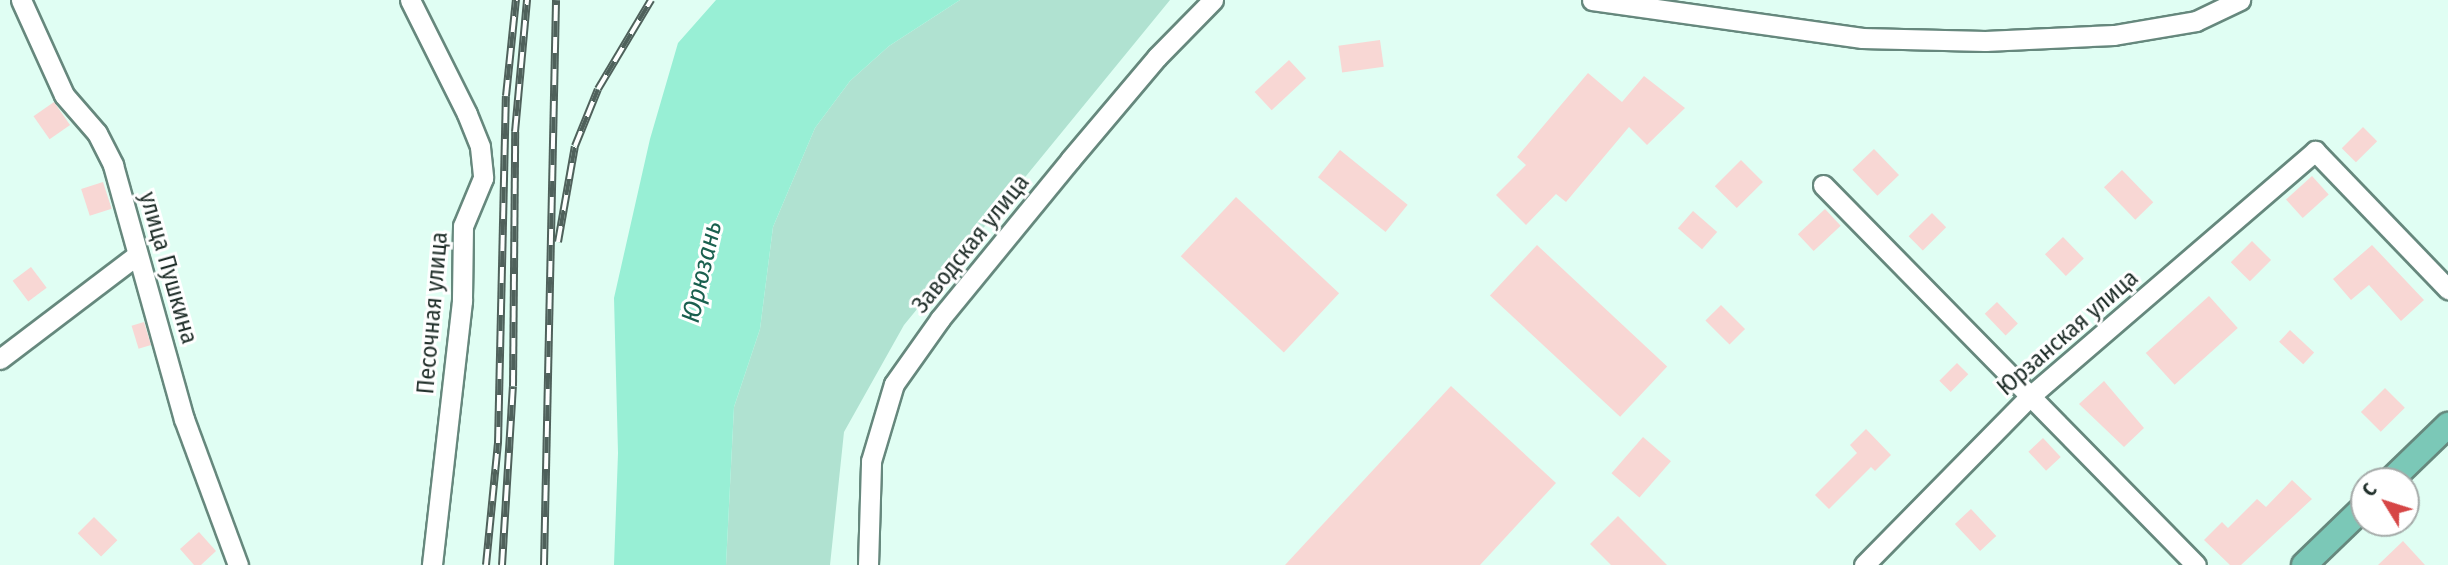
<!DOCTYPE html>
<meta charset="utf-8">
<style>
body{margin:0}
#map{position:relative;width:2448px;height:565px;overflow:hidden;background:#e0fef3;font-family:"Fira Sans Condensed",sans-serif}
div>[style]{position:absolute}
.green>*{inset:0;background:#b0e2d1}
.water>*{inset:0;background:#98efd5}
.building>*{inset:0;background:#f8d7d4;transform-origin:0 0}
.roads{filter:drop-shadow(2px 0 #66887d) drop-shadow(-2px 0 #66887d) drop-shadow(0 2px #66887d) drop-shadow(0 -2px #66887d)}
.minor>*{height:19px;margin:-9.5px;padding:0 9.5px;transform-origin:9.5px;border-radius:9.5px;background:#fff}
.major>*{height:24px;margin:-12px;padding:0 12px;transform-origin:12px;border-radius:12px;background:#7bc8b7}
.rail>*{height:8px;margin-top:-4px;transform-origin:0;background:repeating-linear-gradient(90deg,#fff 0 16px,#4f615b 0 32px);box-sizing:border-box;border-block:2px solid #4f615b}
span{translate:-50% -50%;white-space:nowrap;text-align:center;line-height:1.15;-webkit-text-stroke:6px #fff;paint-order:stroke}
.street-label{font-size:24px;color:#1f2e29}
.water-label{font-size:26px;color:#1a604f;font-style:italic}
.north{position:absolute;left:2350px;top:467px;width:70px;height:70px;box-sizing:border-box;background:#fff;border:2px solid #a5aba9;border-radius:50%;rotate:308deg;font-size:19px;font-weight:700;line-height:28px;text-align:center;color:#1f2e29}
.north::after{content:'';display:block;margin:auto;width:24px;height:32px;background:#d64646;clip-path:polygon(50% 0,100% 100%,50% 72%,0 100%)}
</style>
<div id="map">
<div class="green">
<i style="clip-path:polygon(960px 0,1170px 0,904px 325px,844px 432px,830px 565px,726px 565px,734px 407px,760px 329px,773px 227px,815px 128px,850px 81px,889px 46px)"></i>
</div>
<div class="water">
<i style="clip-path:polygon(716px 0,960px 0,889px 46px,850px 81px,815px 128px,773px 227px,760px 329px,734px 407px,726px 565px,614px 565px,618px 453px,614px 298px,650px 139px,678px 43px)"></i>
</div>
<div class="building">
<i style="left:1380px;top:40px;width:27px;height:42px;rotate:82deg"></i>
<i style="left:1289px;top:60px;width:25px;height:47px;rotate:47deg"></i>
<i style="clip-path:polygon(1588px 73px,1622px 102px,1644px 76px,1685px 108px,1647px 145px,1629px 127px,1566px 202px,1556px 194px,1526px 225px,1496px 195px,1526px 165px,1517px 157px)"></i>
<i style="left:54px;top:102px;width:28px;height:25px;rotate:55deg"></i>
<i style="left:2363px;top:127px;width:20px;height:30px;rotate:45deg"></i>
<i style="left:1874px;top:149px;width:36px;height:30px;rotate:46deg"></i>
<i style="left:1340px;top:150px;width:87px;height:35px;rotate:39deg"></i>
<i style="left:1741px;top:160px;width:31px;height:37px;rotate:45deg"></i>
<i style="left:2122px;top:170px;width:45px;height:25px;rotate:46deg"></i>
<i style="left:2312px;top:176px;width:25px;height:35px;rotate:48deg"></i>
<i style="left:103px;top:182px;width:28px;height:23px;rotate:72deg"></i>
<i style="left:1236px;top:197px;width:141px;height:81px;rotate:43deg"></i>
<i style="left:1825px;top:209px;width:23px;height:37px;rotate:47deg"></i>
<i style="left:1693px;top:211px;width:32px;height:23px;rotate:41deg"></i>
<i style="left:1932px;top:213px;width:20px;height:33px;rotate:45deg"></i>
<i style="left:2063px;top:237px;width:30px;height:25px;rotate:46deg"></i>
<i style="left:2252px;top:241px;width:27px;height:30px;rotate:45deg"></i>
<i style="left:1537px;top:245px;width:178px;height:69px;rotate:43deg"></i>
<i style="clip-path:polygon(2372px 245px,2424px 300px,2401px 321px,2369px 285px,2351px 300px,2333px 279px)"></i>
<i style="left:31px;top:267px;width:26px;height:23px;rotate:53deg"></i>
<i style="left:2209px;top:296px;width:43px;height:85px;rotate:48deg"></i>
<i style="left:1997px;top:302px;width:30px;height:17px;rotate:46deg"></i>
<i style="left:1721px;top:305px;width:34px;height:22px;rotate:45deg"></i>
<i style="left:144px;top:322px;width:24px;height:13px;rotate:73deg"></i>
<i style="left:2290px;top:330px;width:33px;height:16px;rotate:43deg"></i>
<i style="left:1957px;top:363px;width:16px;height:25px;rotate:45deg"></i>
<i style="clip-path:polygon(2104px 381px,2144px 428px,2124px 447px,2079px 404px)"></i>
<i style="clip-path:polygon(1451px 386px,1556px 483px,1480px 565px,1285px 565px)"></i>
<i style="left:2385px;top:388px;width:28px;height:34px;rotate:45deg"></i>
<i style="clip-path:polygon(1866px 429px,1891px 455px,1875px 471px,1871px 467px,1829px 509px,1815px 495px,1857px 453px,1850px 445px)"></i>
<i style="left:1643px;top:437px;width:37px;height:48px;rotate:41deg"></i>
<i style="left:2043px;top:438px;width:26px;height:20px;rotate:47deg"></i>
<i style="clip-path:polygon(2292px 480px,2312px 499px,2241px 565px,2230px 565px,2204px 540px,2222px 522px,2228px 528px,2257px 499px,2266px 507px)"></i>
<i style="left:1971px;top:509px;width:37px;height:22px;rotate:47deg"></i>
<i style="clip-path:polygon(1618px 516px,1667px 565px,1611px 565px,1590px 544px)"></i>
<i style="left:94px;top:517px;width:33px;height:23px;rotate:45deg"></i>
<i style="clip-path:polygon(199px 532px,216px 551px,201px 565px,194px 565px,180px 549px)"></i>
<i style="clip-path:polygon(2403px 541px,2425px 565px,2378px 565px)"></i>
</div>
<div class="roads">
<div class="minor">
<i style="left:21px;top:0;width:104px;rotate:65.6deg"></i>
<i style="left:64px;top:95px;width:50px;rotate:49deg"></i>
<i style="left:97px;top:133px;width:36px;rotate:63deg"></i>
<i style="left:113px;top:165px;width:264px;rotate:74.4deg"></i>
<i style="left:184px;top:419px;width:156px;rotate:69.7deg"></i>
<i style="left:410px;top:0;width:127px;rotate:63.4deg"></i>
<i style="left:467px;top:114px;width:35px;rotate:68deg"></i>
<i style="left:480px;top:147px;width:31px;rotate:84deg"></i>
<i style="left:483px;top:178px;width:52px;rotate:112.6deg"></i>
<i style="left:463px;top:226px;width:75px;rotate:90.8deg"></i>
<i style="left:462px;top:301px;width:266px;rotate:96.5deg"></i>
<i style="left:1592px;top:0;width:273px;rotate:8deg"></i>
<i style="left:1862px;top:38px;width:123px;rotate:1.4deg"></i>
<i style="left:1985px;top:41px;width:129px;rotate:-2.7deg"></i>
<i style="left:2114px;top:35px;width:83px;rotate:-9.7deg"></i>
<i style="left:2196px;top:21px;width:49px;rotate:-25.5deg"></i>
<i style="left:1823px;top:185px;width:532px;rotate:45.53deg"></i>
<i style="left:0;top:359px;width:172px;rotate:-37.2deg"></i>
<i style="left:868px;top:565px;width:104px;rotate:-88.3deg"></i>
<i style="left:871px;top:461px;width:80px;rotate:-73.4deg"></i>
<i style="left:894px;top:384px;width:80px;rotate:-54.7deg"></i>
<i style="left:940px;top:319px;width:205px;rotate:-50.7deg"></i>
<i style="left:1070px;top:160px;width:135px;rotate:-49.8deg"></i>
<i style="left:1157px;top:57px;width:80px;rotate:-45.5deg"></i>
<i style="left:1864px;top:565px;width:234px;rotate:-45.5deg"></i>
<i style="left:2028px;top:398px;width:379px;rotate:-40.7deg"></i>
<i style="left:2315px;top:151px;width:192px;rotate:46.1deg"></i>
</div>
<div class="major">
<i style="left:2390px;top:481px;width:81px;rotate:-44deg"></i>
<i style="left:2304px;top:565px;width:83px;rotate:-44deg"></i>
</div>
</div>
<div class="rail">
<i style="left:558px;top:242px;width:97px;rotate:-80deg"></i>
<i style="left:575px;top:146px;width:61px;rotate:-68deg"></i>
<i style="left:598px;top:89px;width:104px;rotate:-59.2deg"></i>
<i style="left:486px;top:565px;width:123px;rotate:-84.4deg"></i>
<i style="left:498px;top:443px;width:347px;rotate:-88.7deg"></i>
<i style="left:506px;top:96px;width:97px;rotate:-84.1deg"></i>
<i style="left:502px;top:565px;width:179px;rotate:-86.5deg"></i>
<i style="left:513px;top:386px;width:254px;rotate:-89.5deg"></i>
<i style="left:515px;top:132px;width:133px;rotate:-84.8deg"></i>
<i style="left:544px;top:565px;width:565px;rotate:-88.78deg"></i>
</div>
<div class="street-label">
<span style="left:971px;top:244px;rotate:-51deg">Заводская улица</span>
<span style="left:168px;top:268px;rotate:74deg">улица Пушкина</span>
<span style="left:433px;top:313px;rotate:-85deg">Песочная улица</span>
<span style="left:2068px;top:333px;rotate:-41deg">Юрзанская улица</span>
</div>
<div class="water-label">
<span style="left:702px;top:272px;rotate:-77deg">Юрюзань</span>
</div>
<div class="north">С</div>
</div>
